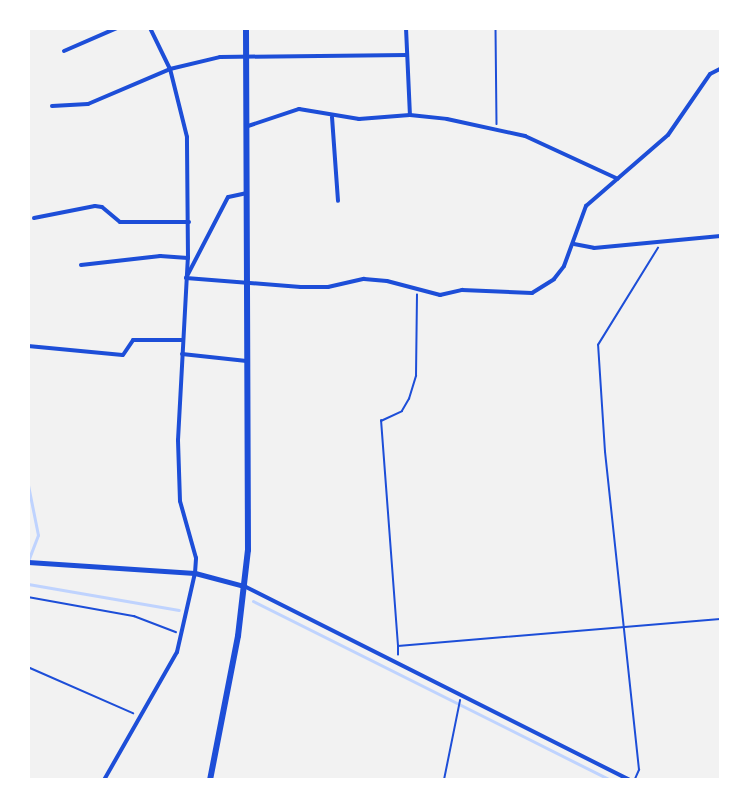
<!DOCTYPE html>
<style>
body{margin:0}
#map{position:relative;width:749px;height:808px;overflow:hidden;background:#f2f2f2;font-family:"Sofia Sans Condensed",sans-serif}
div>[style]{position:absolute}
.stream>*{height:3px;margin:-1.5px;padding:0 1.5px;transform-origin:1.5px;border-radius:1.5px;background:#bfd3fe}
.path>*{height:1.5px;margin:-0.75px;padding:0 0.75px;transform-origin:0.75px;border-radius:0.75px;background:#1d4ed8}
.minor>*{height:4px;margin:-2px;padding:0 2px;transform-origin:2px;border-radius:2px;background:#1d4ed8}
.tertiary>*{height:5px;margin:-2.5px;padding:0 2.5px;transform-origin:2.5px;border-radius:2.5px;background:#1d4ed8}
.secondary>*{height:6px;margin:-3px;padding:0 3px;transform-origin:3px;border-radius:3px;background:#1d4ed8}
span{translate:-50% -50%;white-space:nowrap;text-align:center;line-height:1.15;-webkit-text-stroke:4.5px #fff;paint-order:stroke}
.frame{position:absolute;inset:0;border:30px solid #fff;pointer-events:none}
</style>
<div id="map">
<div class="stream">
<i style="left:28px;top:485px;width:51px;rotate:78.7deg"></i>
<i style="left:38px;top:535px;width:28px;rotate:111deg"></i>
<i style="left:28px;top:584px;width:153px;rotate:9.8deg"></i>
<i style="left:253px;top:601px;width:399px;rotate:26.6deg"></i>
</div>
<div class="path">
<i style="left:496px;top:28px;width:96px;rotate:89.4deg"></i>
<i style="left:28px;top:597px;width:108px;rotate:10.2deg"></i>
<i style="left:134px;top:616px;width:45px;rotate:20.9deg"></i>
<i style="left:398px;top:646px;width:226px;rotate:-94.3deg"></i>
<i style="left:381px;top:421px;width:23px;rotate:-25deg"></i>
<i style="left:402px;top:411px;width:14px;rotate:-60deg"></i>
<i style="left:409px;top:399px;width:24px;rotate:-73deg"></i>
<i style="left:416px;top:376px;width:81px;rotate:-89.3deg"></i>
<i style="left:398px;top:655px;width:9px;rotate:-90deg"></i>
<i style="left:398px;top:646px;width:323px;rotate:-4.8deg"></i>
<i style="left:28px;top:667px;width:115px;rotate:23.7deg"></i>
<i style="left:635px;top:779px;width:10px;rotate:-66deg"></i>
<i style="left:639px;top:770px;width:320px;rotate:-96.1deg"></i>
<i style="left:605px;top:452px;width:107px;rotate:-93.7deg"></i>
<i style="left:598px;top:345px;width:114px;rotate:-58.3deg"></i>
<i style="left:444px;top:780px;width:81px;rotate:-78.6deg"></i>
</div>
<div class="minor">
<i style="left:406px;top:28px;width:87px;rotate:87.4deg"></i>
<i style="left:64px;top:51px;width:58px;rotate:-23.5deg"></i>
<i style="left:52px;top:106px;width:36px;rotate:-3deg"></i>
<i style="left:88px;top:104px;width:89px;rotate:-23.1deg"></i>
<i style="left:170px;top:69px;width:51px;rotate:-13.5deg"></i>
<i style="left:220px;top:57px;width:187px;rotate:-0.6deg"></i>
<i style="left:332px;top:117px;width:84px;rotate:85.9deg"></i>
<i style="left:248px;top:126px;width:54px;rotate:-18.4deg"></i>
<i style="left:299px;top:109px;width:61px;rotate:9.5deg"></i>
<i style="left:359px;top:119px;width:51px;rotate:-4.5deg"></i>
<i style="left:410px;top:115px;width:37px;rotate:6deg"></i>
<i style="left:447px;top:119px;width:80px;rotate:12.3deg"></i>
<i style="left:525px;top:136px;width:102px;rotate:24.8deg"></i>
<i style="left:247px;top:193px;width:19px;rotate:168deg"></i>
<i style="left:228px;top:197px;width:91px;rotate:117.4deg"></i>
<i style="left:186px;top:278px;width:115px;rotate:4.5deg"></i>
<i style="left:301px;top:287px;width:27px"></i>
<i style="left:328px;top:287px;width:37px;rotate:-13deg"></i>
<i style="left:364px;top:279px;width:23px;rotate:5deg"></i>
<i style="left:387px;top:281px;width:55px;rotate:14.8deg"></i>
<i style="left:440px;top:295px;width:23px;rotate:-13deg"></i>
<i style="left:462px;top:290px;width:70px;rotate:2.5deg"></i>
<i style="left:532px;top:293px;width:26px;rotate:-32deg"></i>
<i style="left:554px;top:279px;width:16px;rotate:-52deg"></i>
<i style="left:564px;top:266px;width:64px;rotate:-69.9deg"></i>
<i style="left:586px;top:206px;width:108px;rotate:-40.9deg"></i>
<i style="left:668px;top:135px;width:74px;rotate:-55.5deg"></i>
<i style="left:710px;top:74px;width:11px;rotate:-27deg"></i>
<i style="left:34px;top:218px;width:62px;rotate:-11.1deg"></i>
<i style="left:95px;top:206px;width:7px;rotate:8deg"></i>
<i style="left:102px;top:207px;width:23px;rotate:40deg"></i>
<i style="left:120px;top:222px;width:69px"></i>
<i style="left:574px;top:244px;width:20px;rotate:11deg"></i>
<i style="left:594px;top:248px;width:127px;rotate:-5.4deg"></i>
<i style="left:81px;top:265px;width:80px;rotate:-6.5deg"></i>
<i style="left:160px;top:256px;width:28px;rotate:4deg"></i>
<i style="left:28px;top:346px;width:95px;rotate:5.4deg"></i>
<i style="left:123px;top:355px;width:18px;rotate:-56deg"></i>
<i style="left:133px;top:340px;width:50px"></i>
<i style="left:182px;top:354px;width:65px;rotate:6.1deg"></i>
<i style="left:244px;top:586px;width:431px;rotate:26.7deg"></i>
<i style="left:104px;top:780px;width:147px;rotate:-60.3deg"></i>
<i style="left:177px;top:652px;width:81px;rotate:-77.2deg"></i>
<i style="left:195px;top:573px;width:15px;rotate:-86deg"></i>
<i style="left:196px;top:558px;width:59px;rotate:-105.7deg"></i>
<i style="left:180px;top:501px;width:61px;rotate:-91.9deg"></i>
<i style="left:178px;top:440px;width:182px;rotate:-86.9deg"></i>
<i style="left:188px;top:258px;width:121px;rotate:-90.5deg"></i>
<i style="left:187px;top:137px;width:70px;rotate:-104deg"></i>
<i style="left:170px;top:69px;width:46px;rotate:-116deg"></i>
</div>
<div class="tertiary">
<i style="left:28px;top:562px;width:167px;rotate:3.8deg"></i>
<i style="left:195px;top:573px;width:51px;rotate:14.9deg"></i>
</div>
<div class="secondary">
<i style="left:210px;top:780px;width:147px;rotate:-79deg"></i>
<i style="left:238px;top:636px;width:87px;rotate:-83.4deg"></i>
<i style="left:248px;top:550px;width:522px;rotate:-90.22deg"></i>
</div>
<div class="frame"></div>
</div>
